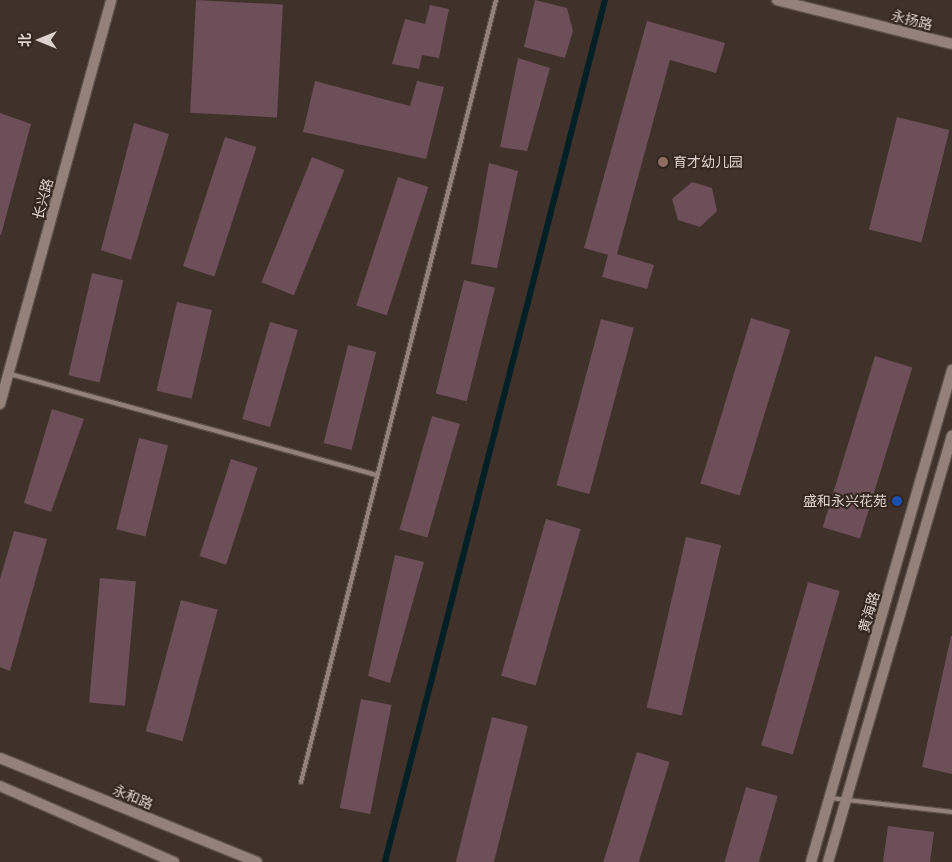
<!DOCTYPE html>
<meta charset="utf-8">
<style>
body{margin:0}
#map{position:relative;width:952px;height:862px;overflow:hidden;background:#40312a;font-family:"PT Sans Narrow","Noto Sans SC",sans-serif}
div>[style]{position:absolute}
.stream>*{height:5.5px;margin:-2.75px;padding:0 2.75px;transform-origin:2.75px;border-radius:2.75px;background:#002026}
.building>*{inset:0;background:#6c4f58;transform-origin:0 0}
.roads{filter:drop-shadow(1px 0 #5d504a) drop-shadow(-1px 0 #5d504a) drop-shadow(0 1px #5d504a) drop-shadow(0 -1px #5d504a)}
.lane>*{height:4px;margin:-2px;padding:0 2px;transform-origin:2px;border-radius:2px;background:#94827a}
.secondary>*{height:10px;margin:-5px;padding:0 5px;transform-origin:5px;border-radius:5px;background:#94827a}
.dots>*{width:14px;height:14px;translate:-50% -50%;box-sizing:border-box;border:2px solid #352720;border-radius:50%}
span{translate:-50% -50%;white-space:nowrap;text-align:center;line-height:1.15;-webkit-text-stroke:4px #352720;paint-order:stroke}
.street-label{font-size:14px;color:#ddd3ce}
.poi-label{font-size:14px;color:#ddd3ce}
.left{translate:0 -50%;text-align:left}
.right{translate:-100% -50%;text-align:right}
.north{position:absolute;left:15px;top:15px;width:50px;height:50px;-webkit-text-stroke:4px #352720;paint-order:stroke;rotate:270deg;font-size:14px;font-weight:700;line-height:20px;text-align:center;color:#ddd3ce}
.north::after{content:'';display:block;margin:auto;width:18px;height:22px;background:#ddd3ce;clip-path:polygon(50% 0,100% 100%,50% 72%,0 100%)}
</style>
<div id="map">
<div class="stream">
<i style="left:385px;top:862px;width:890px;rotate:-75.68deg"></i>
</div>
<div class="building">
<i style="left:196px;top:0;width:87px;height:113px;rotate:3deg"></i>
<i style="clip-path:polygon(535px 0,567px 8px,573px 31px,565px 58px,524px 47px)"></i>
<i style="clip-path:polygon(430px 5px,449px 9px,439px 58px,422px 55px,419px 69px,392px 64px,405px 19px,425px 24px)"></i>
<i style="clip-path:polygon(647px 21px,725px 43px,716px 73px,670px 60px,617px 254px,654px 265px,647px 289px,602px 277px,608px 255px,584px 248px)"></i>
<i style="clip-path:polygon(518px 58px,550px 68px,527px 151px,500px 147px)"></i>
<i style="clip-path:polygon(315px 81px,410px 106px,417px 81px,444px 87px,426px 159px,303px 132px)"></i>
<i style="clip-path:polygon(0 113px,31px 124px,1px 235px,0 235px)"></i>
<i style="left:897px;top:117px;width:54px;height:116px;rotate:14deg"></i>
<i style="clip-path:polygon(134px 123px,169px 134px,131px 260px,101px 250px)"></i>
<i style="left:225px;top:137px;width:33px;height:136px;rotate:18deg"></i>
<i style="left:312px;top:157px;width:35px;height:135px;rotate:22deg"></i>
<i style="clip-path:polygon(489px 163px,518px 171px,497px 268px,471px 264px)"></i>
<i style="left:398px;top:177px;width:32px;height:135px;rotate:18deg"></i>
<i style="clip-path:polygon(692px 182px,712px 188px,717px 211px,700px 227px,678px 220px,672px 199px)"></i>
<i style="left:92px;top:273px;width:32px;height:105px;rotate:13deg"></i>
<i style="left:464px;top:280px;width:32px;height:117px;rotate:14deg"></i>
<i style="left:177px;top:302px;width:36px;height:91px;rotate:13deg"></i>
<i style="left:751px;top:318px;width:41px;height:173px;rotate:17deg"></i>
<i style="left:601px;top:319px;width:34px;height:172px;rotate:15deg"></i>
<i style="left:270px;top:322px;width:29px;height:101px;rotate:16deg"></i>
<i style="left:348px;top:345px;width:29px;height:101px;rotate:14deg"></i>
<i style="left:875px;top:356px;width:39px;height:179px;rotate:17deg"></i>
<i style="clip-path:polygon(52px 409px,84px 419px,51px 512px,24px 503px)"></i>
<i style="left:432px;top:416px;width:29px;height:118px;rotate:16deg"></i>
<i style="left:139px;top:438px;width:30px;height:94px;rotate:14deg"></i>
<i style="left:231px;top:459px;width:28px;height:102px;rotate:18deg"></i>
<i style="left:546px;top:519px;width:36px;height:163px;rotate:16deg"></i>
<i style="clip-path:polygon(14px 531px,47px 539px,10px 671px,0 667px,0 579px)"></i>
<i style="left:686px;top:537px;width:36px;height:175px;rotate:13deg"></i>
<i style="clip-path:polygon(395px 555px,424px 562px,390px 683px,368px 676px)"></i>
<i style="left:100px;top:578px;width:36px;height:125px;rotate:5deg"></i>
<i style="left:808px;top:582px;width:33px;height:170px;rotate:16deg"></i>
<i style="left:181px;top:600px;width:38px;height:136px;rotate:15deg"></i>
<i style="clip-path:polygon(951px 636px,952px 636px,952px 774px,922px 767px)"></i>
<i style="left:361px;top:699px;width:31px;height:111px;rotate:11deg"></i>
<i style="left:492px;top:717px;width:37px;height:149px;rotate:14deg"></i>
<i style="left:637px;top:752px;width:34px;height:115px;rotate:17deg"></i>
<i style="left:746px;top:787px;width:33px;height:78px;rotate:16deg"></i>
<i style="clip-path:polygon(888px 826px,934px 832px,930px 862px,883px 862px)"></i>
</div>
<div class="roads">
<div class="lane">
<i style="left:10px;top:374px;width:381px;rotate:15.4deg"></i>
<i style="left:301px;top:782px;width:806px;rotate:-76deg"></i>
<i style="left:830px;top:798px;width:123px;rotate:6.5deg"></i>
</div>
<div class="secondary">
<i style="left:777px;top:0;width:180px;rotate:14.1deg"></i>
<i style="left:0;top:404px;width:419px;rotate:-74.6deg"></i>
<i style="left:0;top:758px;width:277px;rotate:22deg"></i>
<i style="left:0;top:786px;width:190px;rotate:23.6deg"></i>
<i style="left:811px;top:862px;width:512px;rotate:-74.01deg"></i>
<i style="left:828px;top:862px;width:444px;rotate:-73.8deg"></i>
</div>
</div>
<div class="dots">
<i style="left:663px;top:162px;background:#8d6e63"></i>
<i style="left:897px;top:501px;background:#1a4fb4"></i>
</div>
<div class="street-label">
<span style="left:912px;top:20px;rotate:14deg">永扬路</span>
<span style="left:43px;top:199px;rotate:-75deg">长兴路</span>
<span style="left:869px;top:612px;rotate:-74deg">黄海路</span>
<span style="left:133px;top:797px;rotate:22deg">永和路</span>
</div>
<div class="poi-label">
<span class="left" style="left:673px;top:162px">育才幼儿园</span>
<span class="right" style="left:887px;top:501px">盛和永兴花苑</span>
</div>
<div class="north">北</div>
</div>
